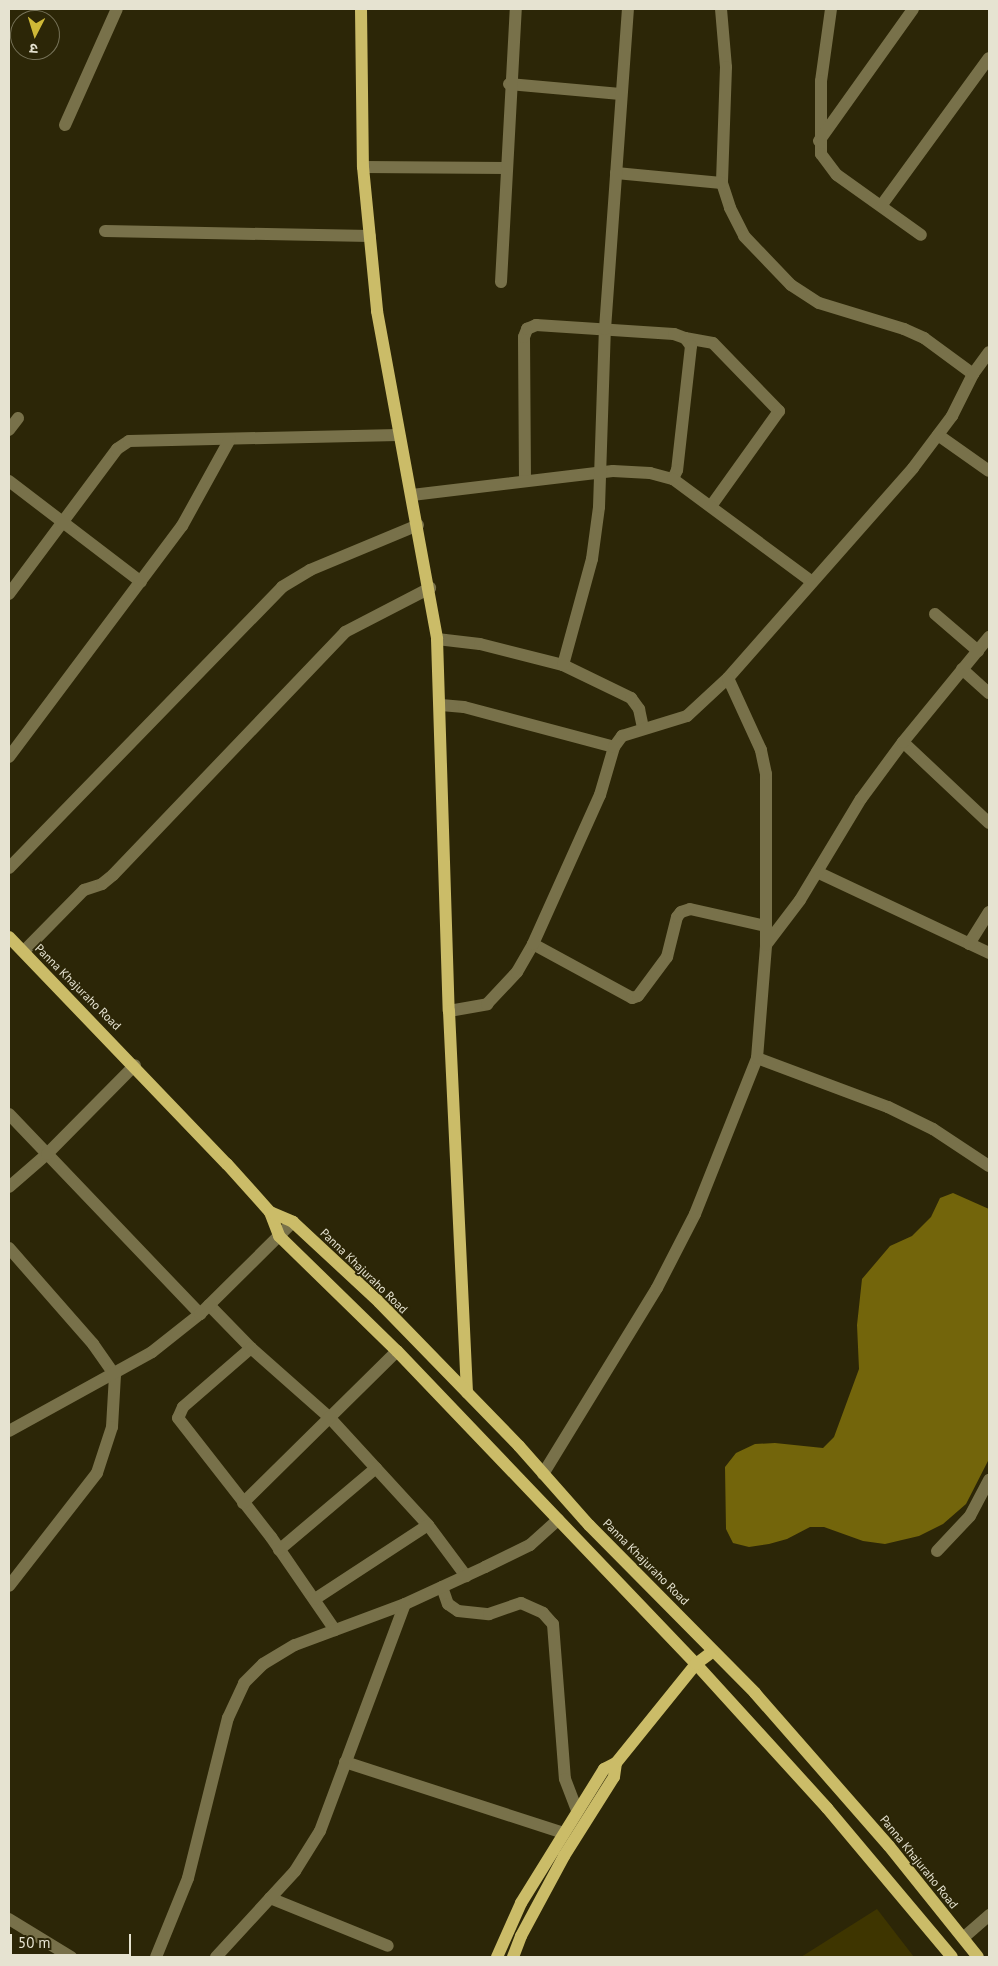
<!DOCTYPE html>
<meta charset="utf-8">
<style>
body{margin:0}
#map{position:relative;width:998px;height:1966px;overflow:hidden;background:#2c2607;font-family:"PT Sans","Noto Sans Devanagari",sans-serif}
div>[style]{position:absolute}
.green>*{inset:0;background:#3e3500}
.water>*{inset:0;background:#73650b}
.minor>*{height:12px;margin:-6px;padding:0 6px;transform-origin:6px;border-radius:6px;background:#78714a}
.major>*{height:12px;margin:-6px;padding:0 6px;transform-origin:6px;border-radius:6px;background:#cbbc68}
span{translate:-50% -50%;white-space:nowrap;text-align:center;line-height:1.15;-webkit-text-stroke:4px #2c2607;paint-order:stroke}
.street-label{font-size:12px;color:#e6e3d1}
.frame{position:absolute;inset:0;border:10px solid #e6e3d1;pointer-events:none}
.north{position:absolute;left:10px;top:10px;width:50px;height:50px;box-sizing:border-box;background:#2c2607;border:1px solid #767258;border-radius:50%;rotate:185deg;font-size:14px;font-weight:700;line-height:20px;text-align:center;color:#e6e3d1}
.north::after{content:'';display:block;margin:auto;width:18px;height:22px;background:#ceb837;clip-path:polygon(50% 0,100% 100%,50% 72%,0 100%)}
.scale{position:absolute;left:10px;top:1934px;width:121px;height:22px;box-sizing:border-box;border:2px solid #e6e3d1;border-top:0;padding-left:6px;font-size:15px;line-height:18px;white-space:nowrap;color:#e6e3d1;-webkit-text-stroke:4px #2c2607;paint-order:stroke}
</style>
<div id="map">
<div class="green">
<i style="clip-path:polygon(877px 1909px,914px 1957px,801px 1957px)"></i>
</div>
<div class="water">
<i style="clip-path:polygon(953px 1193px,989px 1209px,989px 1459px,966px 1504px,943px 1524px,919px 1536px,885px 1544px,863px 1541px,824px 1527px,810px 1527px,787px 1539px,769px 1544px,749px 1547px,733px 1543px,726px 1529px,725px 1467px,736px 1453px,755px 1444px,775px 1443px,823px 1448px,834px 1437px,859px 1369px,857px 1325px,862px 1279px,890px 1246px,912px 1236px,931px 1217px,940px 1198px)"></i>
</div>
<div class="minor">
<i style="left:721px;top:9px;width:58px;rotate:85.1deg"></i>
<i style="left:726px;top:67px;width:116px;rotate:92deg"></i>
<i style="left:722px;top:183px;width:26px;rotate:72deg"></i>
<i style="left:730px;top:208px;width:31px;rotate:63deg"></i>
<i style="left:744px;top:236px;width:68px;rotate:46.2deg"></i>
<i style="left:791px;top:285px;width:33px;rotate:33deg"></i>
<i style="left:819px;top:303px;width:89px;rotate:17deg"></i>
<i style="left:904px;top:329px;width:22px;rotate:24deg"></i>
<i style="left:924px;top:338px;width:61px;rotate:36.3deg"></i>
<i style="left:831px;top:9px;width:73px;rotate:97.9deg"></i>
<i style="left:821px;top:81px;width:73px;rotate:90deg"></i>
<i style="left:821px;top:154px;width:26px;rotate:53deg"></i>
<i style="left:837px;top:175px;width:103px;rotate:35.5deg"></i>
<i style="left:509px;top:84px;width:112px;rotate:5.1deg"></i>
<i style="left:65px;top:125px;width:127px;rotate:-65.9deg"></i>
<i style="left:819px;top:141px;width:162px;rotate:-54.5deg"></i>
<i style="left:363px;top:167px;width:143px;rotate:0.4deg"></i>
<i style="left:616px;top:173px;width:106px;rotate:5.4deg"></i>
<i style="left:881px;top:206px;width:183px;rotate:-53.9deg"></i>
<i style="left:105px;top:231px;width:265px;rotate:1.1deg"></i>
<i style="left:501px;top:282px;width:273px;rotate:-86.9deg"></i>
<i style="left:685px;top:338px;width:28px;rotate:10deg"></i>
<i style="left:713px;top:343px;width:95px;rotate:45.9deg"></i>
<i style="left:779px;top:411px;width:117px;rotate:125.6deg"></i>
<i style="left:9px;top:430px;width:15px;rotate:-53deg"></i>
<i style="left:938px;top:435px;width:62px;rotate:35.2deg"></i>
<i style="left:9px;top:481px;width:166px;rotate:37.4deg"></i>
<i style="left:525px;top:481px;width:144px;rotate:-90.4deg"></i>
<i style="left:524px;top:337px;width:9px;rotate:-69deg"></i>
<i style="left:527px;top:329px;width:10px;rotate:-24deg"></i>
<i style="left:536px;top:325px;width:138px;rotate:3.7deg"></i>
<i style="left:674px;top:334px;width:12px;rotate:20deg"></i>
<i style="left:685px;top:338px;width:10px;rotate:53deg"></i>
<i style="left:691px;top:346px;width:125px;rotate:96.4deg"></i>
<i style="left:677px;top:470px;width:10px;rotate:114deg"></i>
<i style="left:412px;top:495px;width:202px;rotate:-6.8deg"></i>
<i style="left:613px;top:471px;width:37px;rotate:3deg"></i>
<i style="left:650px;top:473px;width:24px;rotate:15deg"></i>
<i style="left:673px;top:479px;width:173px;rotate:36.5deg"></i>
<i style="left:9px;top:594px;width:181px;rotate:-53.3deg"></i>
<i style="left:117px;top:449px;width:14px;rotate:-34deg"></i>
<i style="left:129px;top:441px;width:269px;rotate:-1.3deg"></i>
<i style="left:935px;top:614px;width:57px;rotate:40.7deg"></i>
<i style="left:437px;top:639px;width:43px;rotate:6.6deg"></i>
<i style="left:480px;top:644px;width:86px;rotate:14.2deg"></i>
<i style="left:563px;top:665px;width:76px;rotate:25.9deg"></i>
<i style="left:631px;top:698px;width:14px;rotate:54deg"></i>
<i style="left:639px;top:709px;width:19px;rotate:78deg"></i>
<i style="left:563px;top:665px;width:110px;rotate:-74.7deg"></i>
<i style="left:592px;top:559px;width:52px;rotate:-82.3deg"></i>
<i style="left:599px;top:507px;width:178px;rotate:-88.1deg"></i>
<i style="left:605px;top:329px;width:321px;rotate:-85.9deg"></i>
<i style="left:962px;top:669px;width:36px;rotate:42deg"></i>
<i style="left:441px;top:705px;width:23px;rotate:5deg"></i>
<i style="left:464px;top:707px;width:155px;rotate:14.9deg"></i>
<i style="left:903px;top:742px;width:118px;rotate:43.3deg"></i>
<i style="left:9px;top:757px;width:289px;rotate:-53.2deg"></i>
<i style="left:182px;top:526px;width:99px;rotate:-61.1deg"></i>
<i style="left:9px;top:868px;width:392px;rotate:-45.8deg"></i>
<i style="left:282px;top:587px;width:33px;rotate:-31deg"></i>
<i style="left:310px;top:570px;width:117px;rotate:-22.6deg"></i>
<i style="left:817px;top:872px;width:190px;rotate:25.2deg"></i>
<i style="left:533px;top:944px;width:113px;rotate:28.6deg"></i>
<i style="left:632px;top:998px;width:6px;rotate:-18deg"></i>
<i style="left:638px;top:996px;width:49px;rotate:-53.4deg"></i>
<i style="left:667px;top:957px;width:41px;rotate:-76deg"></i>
<i style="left:677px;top:917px;width:6px;rotate:-51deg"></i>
<i style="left:681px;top:912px;width:9px;rotate:-18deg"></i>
<i style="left:690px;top:909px;width:78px;rotate:12.6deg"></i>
<i style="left:969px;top:944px;width:38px;rotate:-58deg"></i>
<i style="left:766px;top:945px;width:56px;rotate:-52.9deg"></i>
<i style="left:800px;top:900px;width:118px;rotate:-58.9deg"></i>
<i style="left:861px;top:799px;width:71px;rotate:-53.6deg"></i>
<i style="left:903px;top:742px;width:136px;rotate:-50.7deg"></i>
<i style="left:24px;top:951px;width:86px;rotate:-45.5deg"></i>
<i style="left:84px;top:890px;width:19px;rotate:-18deg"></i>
<i style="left:102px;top:884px;width:14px;rotate:-39deg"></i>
<i style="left:113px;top:875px;width:336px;rotate:-46.3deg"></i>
<i style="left:345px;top:632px;width:96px;rotate:-27.4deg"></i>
<i style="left:449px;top:1011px;width:39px;rotate:-10deg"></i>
<i style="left:487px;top:1004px;width:44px;rotate:-46.8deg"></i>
<i style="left:517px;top:972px;width:32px;rotate:-60deg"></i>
<i style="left:533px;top:944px;width:163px;rotate:-65.8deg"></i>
<i style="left:600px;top:795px;width:50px;rotate:-73.7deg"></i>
<i style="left:614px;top:747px;width:14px;rotate:-54deg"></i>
<i style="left:622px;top:736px;width:68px;rotate:-17.1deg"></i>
<i style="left:687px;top:716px;width:56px;rotate:-42.8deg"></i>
<i style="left:728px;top:678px;width:280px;rotate:-48.6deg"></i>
<i style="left:913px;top:468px;width:65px;rotate:-53.1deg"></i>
<i style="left:952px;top:416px;width:47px;rotate:-63.4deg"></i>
<i style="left:973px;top:374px;width:27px;rotate:-54deg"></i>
<i style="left:757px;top:1058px;width:140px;rotate:20.5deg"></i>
<i style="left:888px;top:1107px;width:50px;rotate:26.1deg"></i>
<i style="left:933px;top:1129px;width:67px;rotate:33.5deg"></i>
<i style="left:9px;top:1114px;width:277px;rotate:46.3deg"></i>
<i style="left:9px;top:1187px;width:50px;rotate:-41deg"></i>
<i style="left:47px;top:1154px;width:125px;rotate:-45.3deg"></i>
<i style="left:9px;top:1248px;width:128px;rotate:48.8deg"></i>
<i style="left:93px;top:1344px;width:38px;rotate:55deg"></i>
<i style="left:115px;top:1375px;width:52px;rotate:93.3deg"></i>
<i style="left:112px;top:1427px;width:48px;rotate:108.1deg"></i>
<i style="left:97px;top:1473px;width:143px;rotate:127.9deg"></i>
<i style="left:209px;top:1305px;width:60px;rotate:45.7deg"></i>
<i style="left:251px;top:1348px;width:90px;rotate:139.1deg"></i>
<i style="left:183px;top:1407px;width:12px;rotate:114deg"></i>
<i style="left:178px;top:1418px;width:151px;rotate:52deg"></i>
<i style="left:271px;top:1537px;width:113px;rotate:55.5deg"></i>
<i style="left:251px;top:1348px;width:104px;rotate:41.5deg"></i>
<i style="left:329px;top:1417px;width:147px;rotate:47.5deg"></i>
<i style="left:428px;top:1525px;width:64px;rotate:53.3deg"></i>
<i style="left:9px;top:1431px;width:163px;rotate:-28.9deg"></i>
<i style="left:152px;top:1352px;width:61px;rotate:-38.4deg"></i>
<i style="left:200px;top:1314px;width:131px;rotate:-44.7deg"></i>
<i style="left:543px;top:1474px;width:218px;rotate:-58.5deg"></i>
<i style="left:657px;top:1288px;width:83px;rotate:-62.8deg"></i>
<i style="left:695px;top:1214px;width:168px;rotate:-68.3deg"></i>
<i style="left:757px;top:1058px;width:113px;rotate:-85.4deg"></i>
<i style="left:766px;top:945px;width:171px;rotate:-90deg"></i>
<i style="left:766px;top:774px;width:25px;rotate:-102deg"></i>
<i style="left:761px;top:750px;width:79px;rotate:-114.6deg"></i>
<i style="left:243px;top:1503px;width:216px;rotate:-44.6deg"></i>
<i style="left:279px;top:1550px;width:127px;rotate:-40.2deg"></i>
<i style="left:937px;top:1551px;width:48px;rotate:-46.7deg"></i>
<i style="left:970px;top:1516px;width:41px;rotate:-62.2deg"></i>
<i style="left:442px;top:1587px;width:18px;rotate:71deg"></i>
<i style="left:448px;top:1604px;width:12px;rotate:35deg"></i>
<i style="left:458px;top:1611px;width:31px;rotate:6deg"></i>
<i style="left:489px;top:1614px;width:34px;rotate:-19deg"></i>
<i style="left:521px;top:1603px;width:24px;rotate:24deg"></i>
<i style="left:543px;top:1613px;width:15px;rotate:48deg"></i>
<i style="left:553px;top:1624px;width:155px;rotate:85.6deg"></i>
<i style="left:565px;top:1779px;width:33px;rotate:69deg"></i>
<i style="left:315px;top:1599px;width:135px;rotate:-33.2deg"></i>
<i style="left:345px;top:1762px;width:229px;rotate:18deg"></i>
<i style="left:270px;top:1898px;width:127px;rotate:22.1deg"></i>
<i style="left:9px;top:1919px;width:73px;rotate:31.5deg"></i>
<i style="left:963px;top:1938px;width:35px;rotate:-41deg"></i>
<i style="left:156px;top:1957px;width:85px;rotate:-67.9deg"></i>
<i style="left:188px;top:1878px;width:165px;rotate:-76deg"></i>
<i style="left:228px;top:1718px;width:38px;rotate:-65deg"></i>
<i style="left:244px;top:1683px;width:27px;rotate:-45deg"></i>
<i style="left:263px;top:1664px;width:37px;rotate:-31deg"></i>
<i style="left:295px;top:1645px;width:117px;rotate:-20.4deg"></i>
<i style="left:405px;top:1604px;width:88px;rotate:-24.8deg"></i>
<i style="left:485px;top:1567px;width:50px;rotate:-26.1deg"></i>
<i style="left:530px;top:1545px;width:38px;rotate:-42deg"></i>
<i style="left:216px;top:1957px;width:117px;rotate:-47.4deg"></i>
<i style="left:295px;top:1871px;width:47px;rotate:-58deg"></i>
<i style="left:320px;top:1831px;width:242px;rotate:-69.5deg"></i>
</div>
<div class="major">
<i style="left:361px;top:9px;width:158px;rotate:89.3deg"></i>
<i style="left:363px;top:167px;width:145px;rotate:84.4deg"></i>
<i style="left:377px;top:311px;width:333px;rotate:79.6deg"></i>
<i style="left:437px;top:639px;width:372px;rotate:88.2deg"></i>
<i style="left:449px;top:1011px;width:382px;rotate:87.3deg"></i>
<i style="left:9px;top:937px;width:315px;rotate:46.2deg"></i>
<i style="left:227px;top:1164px;width:64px;rotate:48.1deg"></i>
<i style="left:270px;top:1212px;width:26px;rotate:69deg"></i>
<i style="left:279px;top:1236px;width:165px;rotate:44.3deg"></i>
<i style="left:397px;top:1351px;width:433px;rotate:46.3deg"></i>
<i style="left:696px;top:1664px;width:195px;rotate:47.7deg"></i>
<i style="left:827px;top:1808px;width:194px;rotate:50deg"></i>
<i style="left:270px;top:1212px;width:25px;rotate:23deg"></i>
<i style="left:293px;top:1222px;width:117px;rotate:42.9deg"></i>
<i style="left:379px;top:1302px;width:201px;rotate:45.8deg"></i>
<i style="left:519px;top:1446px;width:106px;rotate:48.5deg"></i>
<i style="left:589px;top:1525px;width:236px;rotate:45.3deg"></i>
<i style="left:755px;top:1693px;width:203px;rotate:48.8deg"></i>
<i style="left:889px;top:1846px;width:142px;rotate:51.3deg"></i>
<i style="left:497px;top:1957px;width:59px;rotate:-66deg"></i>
<i style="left:521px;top:1903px;width:158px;rotate:-58.2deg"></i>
<i style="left:604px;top:1769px;width:13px;rotate:-27deg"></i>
<i style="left:616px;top:1763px;width:127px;rotate:-51.1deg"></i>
<i style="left:696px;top:1664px;width:21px;rotate:-37deg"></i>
<i style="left:513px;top:1957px;width:22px;rotate:-69deg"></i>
<i style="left:521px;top:1936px;width:91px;rotate:-61.7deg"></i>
<i style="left:564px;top:1856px;width:93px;rotate:-57.7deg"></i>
<i style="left:614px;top:1777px;width:14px;rotate:-82deg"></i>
</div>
<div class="street-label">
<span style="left:78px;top:987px;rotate:45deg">Panna Khajuraho Road</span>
<span style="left:364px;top:1271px;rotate:44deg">Panna Khajuraho Road</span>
<span style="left:646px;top:1562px;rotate:45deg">Panna Khajuraho Road</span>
<span style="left:919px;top:1862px;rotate:51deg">Panna Khajuraho Road</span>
</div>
<div class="frame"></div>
<div class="north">उ</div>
<div class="scale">50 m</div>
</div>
